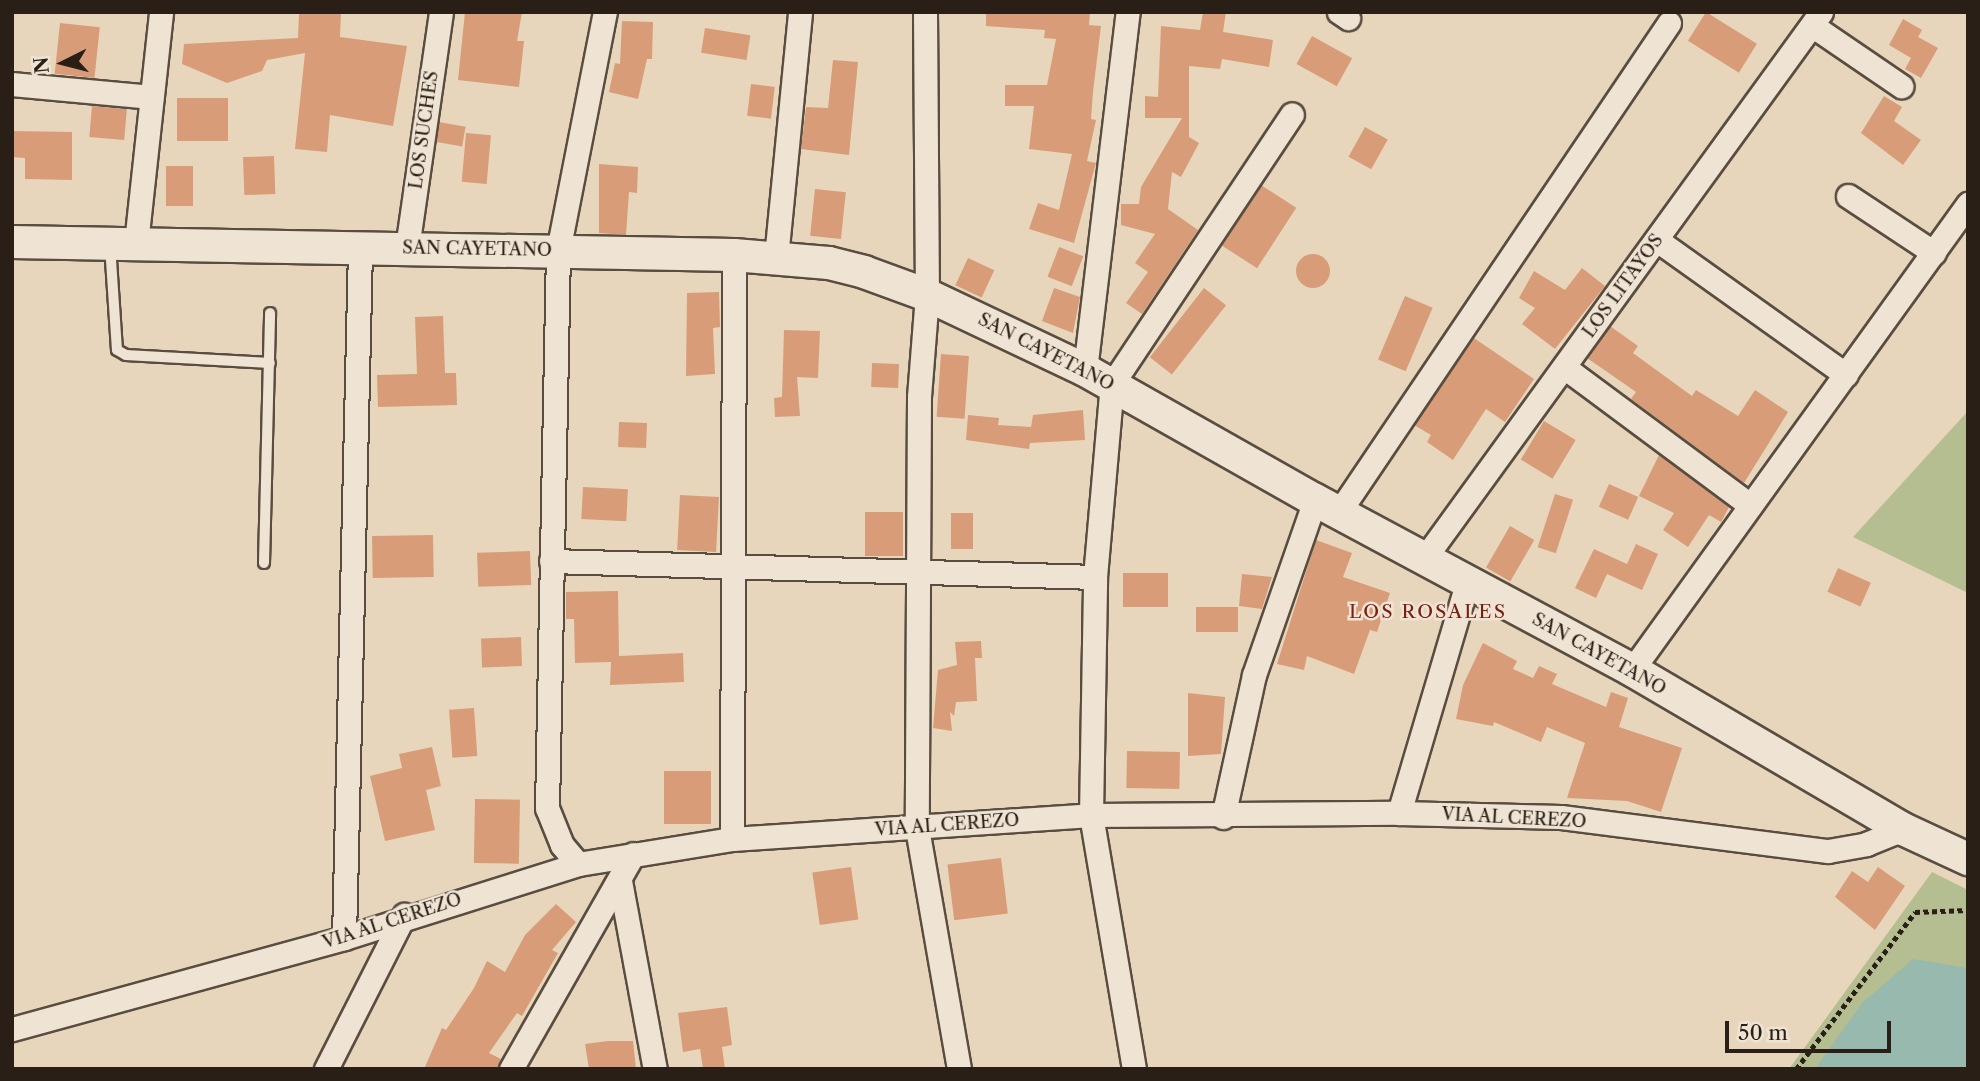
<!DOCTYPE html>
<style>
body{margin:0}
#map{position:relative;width:1980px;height:1081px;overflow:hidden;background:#e7d6bb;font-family:"Libre Caslon Text",serif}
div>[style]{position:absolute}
.green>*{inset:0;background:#b5be90}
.water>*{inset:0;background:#97b9ae}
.building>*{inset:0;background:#d89d78;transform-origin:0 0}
.round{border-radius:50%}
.path>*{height:4.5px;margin-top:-2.25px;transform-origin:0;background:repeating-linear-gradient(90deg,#291f17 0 5px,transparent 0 8.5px)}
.roads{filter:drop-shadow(2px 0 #584d40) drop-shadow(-2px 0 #584d40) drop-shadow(0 2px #584d40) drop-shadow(0 -2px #584d40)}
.lane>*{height:10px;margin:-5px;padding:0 5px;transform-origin:5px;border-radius:5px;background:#efe4d3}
.street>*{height:23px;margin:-11.5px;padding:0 11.5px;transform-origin:11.5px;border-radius:11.5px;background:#efe4d3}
.secondary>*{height:32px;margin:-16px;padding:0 16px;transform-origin:16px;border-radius:16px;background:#efe4d3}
span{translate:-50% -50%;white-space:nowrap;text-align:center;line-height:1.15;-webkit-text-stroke:5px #efe4d3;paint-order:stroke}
.street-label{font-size:18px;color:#291f17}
.neighbourhood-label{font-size:19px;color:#7a1f14;letter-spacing:2px}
.frame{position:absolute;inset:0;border:14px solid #291f17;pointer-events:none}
.north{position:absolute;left:28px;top:28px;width:70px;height:70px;-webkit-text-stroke:5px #efe4d3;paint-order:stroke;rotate:264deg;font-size:19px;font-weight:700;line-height:28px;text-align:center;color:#291f17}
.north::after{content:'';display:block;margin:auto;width:24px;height:32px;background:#291f17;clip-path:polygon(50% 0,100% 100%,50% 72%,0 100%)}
.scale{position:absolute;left:1725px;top:1021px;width:166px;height:32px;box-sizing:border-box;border:4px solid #291f17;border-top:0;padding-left:9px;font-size:21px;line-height:24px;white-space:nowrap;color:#291f17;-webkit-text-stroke:5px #efe4d3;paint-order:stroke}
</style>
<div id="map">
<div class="green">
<i style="clip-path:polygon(1968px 411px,1968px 593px,1853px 537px)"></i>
<i style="clip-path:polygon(1932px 872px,1968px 890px,1968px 1069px,1789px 1069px)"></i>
</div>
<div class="water">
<i style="clip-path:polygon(1913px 959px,1968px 968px,1968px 1069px,1815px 1069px,1862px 1003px)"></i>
</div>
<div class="building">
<i style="clip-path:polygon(299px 12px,341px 12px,340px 37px,407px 46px,393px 126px,330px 115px,327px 152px,295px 149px,305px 53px,267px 60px,262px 71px,227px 83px,182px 64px,184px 44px,298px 38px)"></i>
<i style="clip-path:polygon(465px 12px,522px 12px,517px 41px,524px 41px,519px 87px,458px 80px)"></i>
<i style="clip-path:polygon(986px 12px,1090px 12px,1089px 25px,1101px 26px,1093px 92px,1091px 119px,1096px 120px,1087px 161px,1096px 163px,1074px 243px,1029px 229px,1038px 203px,1059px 210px,1072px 154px,1029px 149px,1034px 106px,1005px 106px,1005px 85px,1047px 85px,1056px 39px,1044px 38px,1045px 30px,986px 26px)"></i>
<i style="clip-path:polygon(1203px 12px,1226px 12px,1223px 32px,1273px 40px,1269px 67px,1222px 59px,1220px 69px,1189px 66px,1189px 137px,1199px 143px,1181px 177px,1172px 172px,1168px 209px,1198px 230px,1142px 314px,1126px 303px,1148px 272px,1135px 263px,1155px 234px,1121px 225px,1121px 204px,1139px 204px,1141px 187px,1182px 118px,1145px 118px,1145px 96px,1158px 97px,1161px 26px,1200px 30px)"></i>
<i style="left:1706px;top:12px;width:60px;height:34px;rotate:32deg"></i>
<i style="clip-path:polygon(1903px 19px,1922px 30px,1918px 37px,1938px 48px,1921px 78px,1905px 69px,1911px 58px,1889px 45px)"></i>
<i style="clip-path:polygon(622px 21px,653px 22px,652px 59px,647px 59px,638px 99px,609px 92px,615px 63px,620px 64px)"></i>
<i style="left:60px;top:23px;width:40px;height:51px;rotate:6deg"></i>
<i style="left:705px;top:28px;width:46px;height:25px;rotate:9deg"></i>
<i style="left:1312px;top:36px;width:46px;height:32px;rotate:29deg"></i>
<i style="clip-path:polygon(833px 60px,858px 62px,849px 155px,801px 149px,806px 107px,828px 108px)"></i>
<i style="left:751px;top:84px;width:24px;height:32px;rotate:7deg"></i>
<i style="clip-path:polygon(1884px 96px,1902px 107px,1894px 121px,1921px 140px,1903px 165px,1861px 133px)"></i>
<i style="left:228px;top:98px;width:43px;height:51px;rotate:90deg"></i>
<i style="left:92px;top:106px;width:35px;height:31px;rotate:5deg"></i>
<i style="left:439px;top:122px;width:27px;height:20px;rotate:10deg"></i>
<i style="left:1365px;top:127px;width:26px;height:34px;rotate:29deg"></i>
<i style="clip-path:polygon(12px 131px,72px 132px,72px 180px,25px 179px,25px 158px,12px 157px)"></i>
<i style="left:466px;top:133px;width:25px;height:49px;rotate:5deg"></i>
<i style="left:274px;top:156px;width:38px;height:31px;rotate:88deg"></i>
<i style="clip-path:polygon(599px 164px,638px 167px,637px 193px,629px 192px,626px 235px,599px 233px)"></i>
<i style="left:166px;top:166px;width:27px;height:40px"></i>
<i style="left:1261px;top:185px;width:42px;height:72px;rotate:33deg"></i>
<i style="left:815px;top:189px;width:31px;height:47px;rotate:6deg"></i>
<i style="left:1059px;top:247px;width:26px;height:32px;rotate:21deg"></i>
<i class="round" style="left:1296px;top:254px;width:34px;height:34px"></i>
<i style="left:968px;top:258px;width:29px;height:30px;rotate:25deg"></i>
<i style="clip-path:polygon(1582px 268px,1605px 286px,1555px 349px,1522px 324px,1535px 308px,1519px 298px,1534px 271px,1565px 290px)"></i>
<i style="clip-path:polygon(1054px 288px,1080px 297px,1073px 333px,1042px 321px)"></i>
<i style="left:1204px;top:288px;width:28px;height:88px;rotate:38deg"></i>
<i style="clip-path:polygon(719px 292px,720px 327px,713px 328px,715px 374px,686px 376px,687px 293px)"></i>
<i style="left:1405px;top:296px;width:30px;height:69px;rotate:23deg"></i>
<i style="clip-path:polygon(443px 316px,445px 373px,456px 373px,457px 405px,378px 407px,377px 375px,417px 374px,415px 317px)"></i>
<i style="clip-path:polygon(1610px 326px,1638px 346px,1633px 353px,1692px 396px,1696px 390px,1738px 416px,1755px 390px,1788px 412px,1744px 483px,1631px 399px,1636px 392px,1587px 358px)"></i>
<i style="clip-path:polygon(784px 330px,820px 331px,818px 378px,797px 377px,800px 416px,775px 417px,774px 398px,782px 397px)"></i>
<i style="clip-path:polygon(1474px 338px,1534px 379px,1505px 422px,1486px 409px,1453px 460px,1427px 442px,1431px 435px,1414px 425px)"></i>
<i style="left:941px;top:354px;width:28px;height:63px;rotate:4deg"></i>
<i style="left:872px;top:363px;width:27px;height:24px;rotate:2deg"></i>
<i style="clip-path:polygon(1083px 410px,1085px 440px,1030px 443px,1029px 449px,966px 440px,968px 415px,999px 418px,998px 425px,1031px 427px,1033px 415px)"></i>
<i style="left:1544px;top:421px;width:37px;height:45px;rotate:31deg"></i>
<i style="left:619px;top:422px;width:28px;height:25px;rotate:2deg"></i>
<i style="clip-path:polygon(1659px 455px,1729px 507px,1721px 522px,1709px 515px,1688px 547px,1663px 530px,1674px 513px,1639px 496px)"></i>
<i style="left:1609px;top:484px;width:32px;height:25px;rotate:24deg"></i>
<i style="left:583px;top:487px;width:45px;height:32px;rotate:3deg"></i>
<i style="left:1555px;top:494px;width:19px;height:56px;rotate:18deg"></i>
<i style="left:680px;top:495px;width:39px;height:55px;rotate:3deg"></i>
<i style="left:865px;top:512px;width:38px;height:44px"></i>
<i style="left:951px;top:513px;width:22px;height:36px"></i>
<i style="left:1510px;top:526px;width:28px;height:48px;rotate:30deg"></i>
<i style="left:433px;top:535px;width:42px;height:61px;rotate:89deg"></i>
<i style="clip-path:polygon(1316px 540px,1352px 553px,1343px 577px,1390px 593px,1377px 632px,1370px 630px,1354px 674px,1307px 656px,1304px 670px,1277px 664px)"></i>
<i style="clip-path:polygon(1636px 544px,1658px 554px,1642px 590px,1607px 574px,1596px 598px,1575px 588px,1594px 549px,1627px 564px)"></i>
<i style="left:530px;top:551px;width:34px;height:53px;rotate:88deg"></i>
<i style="left:1838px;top:568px;width:36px;height:26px;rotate:24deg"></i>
<i style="left:1123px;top:573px;width:45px;height:34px"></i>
<i style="clip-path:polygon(1242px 574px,1272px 577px,1262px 609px,1239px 606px)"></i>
<i style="clip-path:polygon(618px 591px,619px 656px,683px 653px,684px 682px,610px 685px,611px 662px,575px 663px,574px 619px,566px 619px,566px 592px)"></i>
<i style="left:1196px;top:607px;width:42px;height:25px"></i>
<i style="left:521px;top:637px;width:29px;height:40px;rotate:88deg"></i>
<i style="clip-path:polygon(981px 641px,982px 658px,975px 658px,977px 701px,956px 702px,954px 716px,950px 712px,952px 731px,933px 728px,938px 670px,957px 665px,955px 642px)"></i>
<i style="clip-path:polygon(1483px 643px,1517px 661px,1513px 669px,1533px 678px,1539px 666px,1557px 674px,1552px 684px,1606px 707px,1611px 692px,1628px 698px,1619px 727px,1682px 748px,1661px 812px,1627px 801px,1567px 798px,1585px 743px,1547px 727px,1541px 742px,1494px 722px,1493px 726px,1456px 719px,1463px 685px)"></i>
<i style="clip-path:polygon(1188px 693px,1225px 697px,1221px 754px,1188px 756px)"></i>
<i style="left:474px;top:708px;width:48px;height:25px;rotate:86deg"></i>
<i style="clip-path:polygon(432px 747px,441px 786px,426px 790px,435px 830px,385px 841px,370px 776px,402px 768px,399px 754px)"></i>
<i style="left:1127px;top:751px;width:53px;height:37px;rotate:1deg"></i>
<i style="left:664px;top:771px;width:47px;height:53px"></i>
<i style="left:475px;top:799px;width:45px;height:64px;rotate:1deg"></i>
<i style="left:1001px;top:858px;width:56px;height:54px;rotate:83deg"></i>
<i style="left:851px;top:867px;width:53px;height:39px;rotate:82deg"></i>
<i style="clip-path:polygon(1878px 867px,1905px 886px,1875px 930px,1835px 897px,1852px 871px,1868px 882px)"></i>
<i style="clip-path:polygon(556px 904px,576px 922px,552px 950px,558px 953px,522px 1016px,517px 1013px,489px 1053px,501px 1059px,497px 1069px,424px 1069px,442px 1028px,446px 1030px,474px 988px,487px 961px,505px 972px,525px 935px)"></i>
<i style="clip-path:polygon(727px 1007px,732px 1045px,722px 1047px,725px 1069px,703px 1069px,700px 1049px,683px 1052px,678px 1013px)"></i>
<i style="clip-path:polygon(608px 1041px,633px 1041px,636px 1069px,589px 1069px,585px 1044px)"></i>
</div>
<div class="path">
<i style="left:1796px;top:1069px;width:197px;rotate:-52.8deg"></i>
<i style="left:1915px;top:912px;width:53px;rotate:-2.2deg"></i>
</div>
<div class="roads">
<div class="lane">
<i style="left:110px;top:245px;width:105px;rotate:86.2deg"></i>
<i style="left:117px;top:350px;width:10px;rotate:29deg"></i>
<i style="left:126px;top:355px;width:144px;rotate:3.2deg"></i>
<i style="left:264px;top:563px;width:250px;rotate:-88.6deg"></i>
</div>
<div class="street">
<i style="left:925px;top:12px;width:283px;rotate:89.6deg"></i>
<i style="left:927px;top:295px;width:102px;rotate:94.5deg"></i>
<i style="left:919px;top:397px;width:431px;rotate:90.3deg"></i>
<i style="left:917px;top:828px;width:245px;rotate:80.1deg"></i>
<i style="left:1339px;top:12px;width:11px;rotate:34deg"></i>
<i style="left:1813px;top:26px;width:107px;rotate:34.3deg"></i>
<i style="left:12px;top:84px;width:140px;rotate:5.3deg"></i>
<i style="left:1848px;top:196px;width:103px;rotate:33.5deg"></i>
<i style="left:1657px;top:240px;width:232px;rotate:35.5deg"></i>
<i style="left:136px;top:243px;width:232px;rotate:-83.8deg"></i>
<i style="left:407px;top:248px;width:238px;rotate:-81.8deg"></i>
<i style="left:776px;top:258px;width:247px;rotate:-84.4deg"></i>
<i style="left:1564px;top:367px;width:232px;rotate:36.6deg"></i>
<i style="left:1085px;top:370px;width:361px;rotate:-83.2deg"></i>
<i style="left:1339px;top:512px;width:590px;rotate:-55.99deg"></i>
<i style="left:1424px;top:559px;width:676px;rotate:-54.03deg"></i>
<i style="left:551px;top:561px;width:544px;rotate:1.68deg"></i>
<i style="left:1632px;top:670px;width:575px;rotate:-54.21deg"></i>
<i style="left:1399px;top:813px;width:240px;rotate:-73.5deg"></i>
<i style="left:1223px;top:817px;width:145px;rotate:-77.7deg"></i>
<i style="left:1254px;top:675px;width:185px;rotate:-70.8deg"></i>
<i style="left:732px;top:839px;width:584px;rotate:-89.8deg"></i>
<i style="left:578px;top:864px;width:25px;rotate:-130deg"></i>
<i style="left:562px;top:845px;width:40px;rotate:-112deg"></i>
<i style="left:547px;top:808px;width:557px;rotate:-88.87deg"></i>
<i style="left:558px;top:251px;width:244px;rotate:-78.9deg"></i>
<i style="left:620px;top:881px;width:191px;rotate:79.5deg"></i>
<i style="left:344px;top:938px;width:691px;rotate:-88.67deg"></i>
<i style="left:12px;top:1029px;width:344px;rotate:-15.3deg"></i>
<i style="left:344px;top:938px;width:245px;rotate:-17.5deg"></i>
<i style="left:578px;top:864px;width:156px;rotate:-9.2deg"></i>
<i style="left:732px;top:839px;width:360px;rotate:-3.8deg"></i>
<i style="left:1091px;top:815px;width:308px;rotate:-0.4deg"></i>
<i style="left:1399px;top:813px;width:162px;rotate:1.4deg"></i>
<i style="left:1561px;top:817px;width:269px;rotate:7.3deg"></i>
<i style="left:1828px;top:851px;width:39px;rotate:-10deg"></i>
<i style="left:1866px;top:844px;width:40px;rotate:-22deg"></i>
<i style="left:326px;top:1069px;width:173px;rotate:-63.1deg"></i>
<i style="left:511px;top:1069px;width:247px;rotate:-60.4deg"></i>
<i style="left:1134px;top:1069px;width:258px;rotate:-99.6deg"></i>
<i style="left:1091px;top:815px;width:238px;rotate:-89deg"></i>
<i style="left:1095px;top:577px;width:194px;rotate:-85deg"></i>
<i style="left:1112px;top:384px;width:324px;rotate:-56.3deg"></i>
</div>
<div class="secondary">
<i style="left:12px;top:242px;width:722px;rotate:1.03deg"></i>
<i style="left:734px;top:255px;width:95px;rotate:4.8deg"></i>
<i style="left:829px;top:263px;width:36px;rotate:14deg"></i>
<i style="left:864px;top:272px;width:67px;rotate:20.1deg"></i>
<i style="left:927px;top:295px;width:175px;rotate:25.4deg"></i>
<i style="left:1085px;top:370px;width:264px;rotate:29.5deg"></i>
<i style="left:1315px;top:500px;width:360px;rotate:28.2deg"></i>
<i style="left:1632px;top:670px;width:314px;rotate:30.4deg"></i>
<i style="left:1903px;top:829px;width:72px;rotate:24.8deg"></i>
</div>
</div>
<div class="street-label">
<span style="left:424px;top:130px;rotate:-82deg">LOS SUCHES</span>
<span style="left:477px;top:249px;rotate:1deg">SAN CAYETANO</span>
<span style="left:1623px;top:286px;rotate:-54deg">LOS LITAYOS</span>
<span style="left:1046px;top:352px;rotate:27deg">SAN CAYETANO</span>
<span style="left:1599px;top:654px;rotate:29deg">SAN CAYETANO</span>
<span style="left:1514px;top:818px;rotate:3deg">VIA AL CEREZO</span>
<span style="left:947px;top:825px;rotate:-4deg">VIA AL CEREZO</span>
<span style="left:392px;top:921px;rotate:-18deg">VIA AL CEREZO</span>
</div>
<div class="neighbourhood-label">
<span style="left:1428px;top:612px">LOS ROSALES</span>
</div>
<div class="frame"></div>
<div class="north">N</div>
<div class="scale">50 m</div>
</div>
